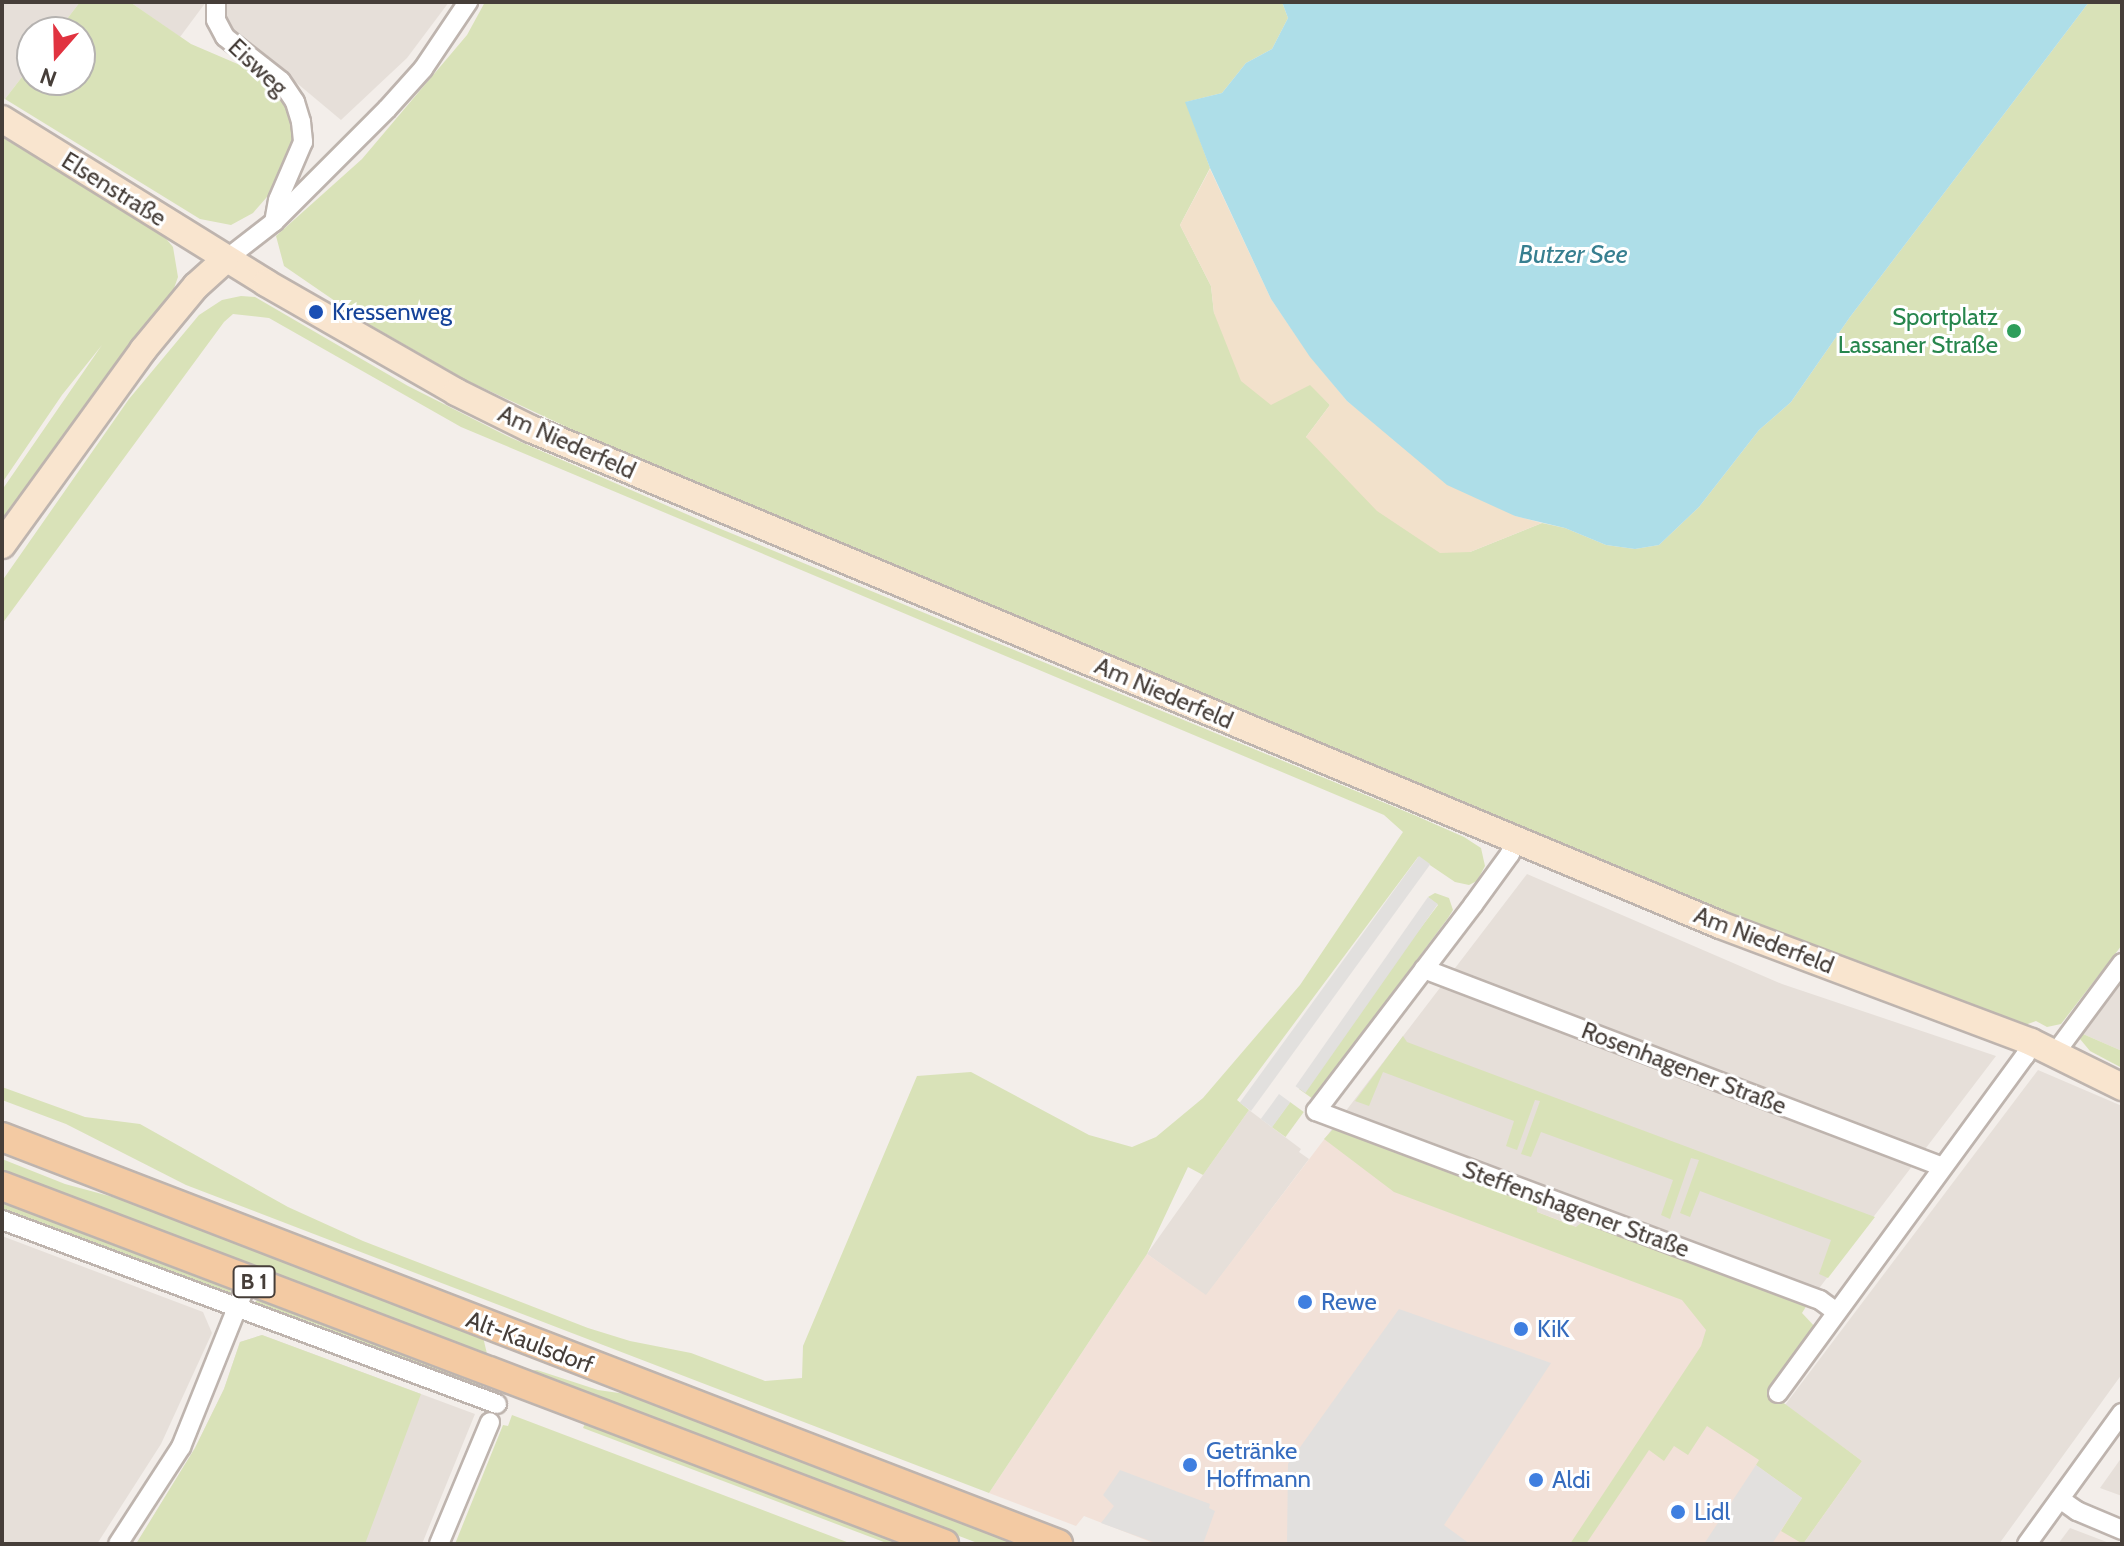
<!DOCTYPE html>
<meta charset="utf-8">
<style>
body{margin:0}
#map{position:relative;width:2124px;height:1546px;overflow:hidden;background:#f3eeea;font-family:Cabin,sans-serif}
div>[style]{position:absolute}
.residential>*{inset:0;background:#e6dfd9}
.commercial>*{inset:0;background:#f2e1d8}
.green>*{inset:0;background:#d9e2b8;transform-origin:0 0}
.sand>*{inset:0;background:#f2e1cb}
.parking>*{inset:0;background:#e2e0de;transform-origin:0 0}
.water>*{inset:0;background:#aedee8}
.roads{filter:drop-shadow(2px 0 #beb4ae) drop-shadow(-2px 0 #beb4ae) drop-shadow(0 2px #beb4ae) drop-shadow(0 -2px #beb4ae)}
.street>*{height:18px;margin:-9px;padding:0 9px;transform-origin:9px;border-radius:9px;background:#fff}
.secondary>*{height:26px;margin:-13px;padding:0 13px;transform-origin:13px;border-radius:13px;background:#f9e5cf}
.primary>*{height:28px;margin:-14px;padding:0 14px;transform-origin:14px;border-radius:14px;background:#f3caa3}
.dots>*{width:22px;height:22px;translate:-50% -50%;box-sizing:border-box;border:4px solid #fff;border-radius:50%}
span{translate:-50% -50%;white-space:nowrap;text-align:center;line-height:1.15;-webkit-text-stroke:6px #fff;paint-order:stroke}
.shield-label span{padding:2px 6px;background:#fff;border:2px solid;border-radius:6px;-webkit-text-stroke-width:0}
.shield-label{font-size:22px;color:#463e39;font-weight:700}
.street-label{font-size:24px;color:#463e39}
.transit-label{font-size:24px;color:#164399}
.left{translate:0 -50%;text-align:left}
.leisure-label{font-size:24px;color:#27864d}
.right{translate:-100% -50%;text-align:right}
.shop-label{font-size:24px;color:#366cbe}
.water-label{font-size:26px;color:#377f90;font-style:italic}
.frame{position:absolute;inset:0;border:4px solid #463e39;pointer-events:none}
.north{position:absolute;left:16px;top:16px;width:80px;height:80px;box-sizing:border-box;background:#fff;border:2px solid #b5b2b0;border-radius:50%;rotate:200deg;font-size:22px;font-weight:700;line-height:32px;text-align:center;color:#463e39}
.north::after{content:'';display:block;margin:auto;width:28px;height:36px;background:#e13340;clip-path:polygon(50% 0,100% 100%,50% 72%,0 100%)}
</style>
<div id="map">
<div class="residential">
<i style="clip-path:polygon(2px 2px,80px 2px,57px 32px,32px 32px,32px 64px,5px 99px,2px 97px)"></i>
<i style="clip-path:polygon(130px 2px,206px 2px,180px 37px)"></i>
<i style="clip-path:polygon(222px 2px,449px 2px,407px 58px,341px 120px,224px 22px)"></i>
<i style="clip-path:polygon(1527px 874px,1782px 984px,1996px 1056px,1801px 1312px,1329px 1133px)"></i>
<i style="clip-path:polygon(2122px 983px,2122px 1051px,2083px 1034px)"></i>
<i style="clip-path:polygon(2038px 1070px,2122px 1106px,2122px 1374px,1999px 1544px,1803px 1544px,1862px 1461px,1785px 1405px)"></i>
<i style="clip-path:polygon(1249px 1110px,1301px 1149px,1299px 1152px,1309px 1159px,1206px 1296px,1147px 1254px)"></i>
<i style="clip-path:polygon(2px 1236px,203px 1312px,212px 1333px,161px 1444px,97px 1544px,2px 1544px)"></i>
<i style="clip-path:polygon(262px 1335px,475px 1414px,422px 1544px,136px 1544px,195px 1448px,224px 1389px,240px 1342px)"></i>
<i style="clip-path:polygon(2122px 1457px,2122px 1496px,2100px 1488px)"></i>
<i style="clip-path:polygon(2070px 1528px,2112px 1544px,2058px 1544px)"></i>
</div>
<div class="commercial">
<i style="clip-path:polygon(1329px 1133px,1801px 1312px,1726px 1414px,1784px 1405px,1862px 1461px,1803px 1544px,1156px 1544px,1084px 1516px,1076px 1526px,989px 1493px,1147px 1254px,1206px 1295px)"></i>
</div>
<div class="green">
<i style="clip-path:polygon(80px 2px,130px 2px,191px 44px,240px 65px,274px 88px,289px 109px,293px 134px,288px 157px,274px 189px,253px 213px,231px 225px,200px 219px,5px 99px,32px 64px,32px 80px,80px 80px,80px 32px,57px 32px)"></i>
<i style="clip-path:polygon(485px 2px,1282px 2px,1288px 18px,1272px 49px,1246px 63px,1222px 93px,1186px 102px,1210px 168px,1180px 225px,1211px 286px,1214px 313px,1310px 384px,1330px 405px,1306px 437px,1470px 552px,1542px 523px,1565px 528px,1606px 545px,1635px 549px,1659px 545px,1699px 507px,1759px 430px,1791px 402px,1850px 317px,2089px 2px,2122px 2px,2122px 945px,2061px 1024px,2047px 1027px,2036px 1021px,2025px 1025px,1632px 876px,1096px 648px,603px 444px,466px 380px,367px 323px,284px 266px,276px 236px,362px 159px,467px 35px)"></i>
<i style="clip-path:polygon(2px 137px,163px 235px,173px 247px,178px 277px,172px 294px,122px 355px,2px 521px,2px 490px,102px 345px,62px 395px,2px 483px)"></i>
<i style="clip-path:polygon(241px 296px,255px 297px,408px 386px,507px 436px,716px 527px,1414px 815px,1464px 837px,1481px 848px,1485px 866px,1477px 881px,1469px 885px,1455px 882px,1418px 857px,1237px 1100px,1249px 1110px,1203px 1175px,1188px 1167px,1147px 1254px,989px 1493px,186px 1185px,66px 1124px,2px 1100px,2px 1087px,85px 1117px,140px 1124px,288px 1207px,363px 1241px,588px 1328px,630px 1341px,691px 1353px,765px 1381px,802px 1378px,803px 1346px,917px 1076px,971px 1072px,1089px 1135px,1132px 1147px,1156px 1137px,1203px 1098px,1300px 985px,1403px 832px,1384px 815px,461px 427px,269px 318px,233px 314px,224px 322px,2px 624px,2px 581px,129px 399px,199px 315px,222px 300px)"></i>
<i style="clip-path:polygon(1435px 893px,1449px 898px,1453px 910px,1448px 918px,1313px 1099px,1299px 1089px,1438px 905px,1428px 897px)"></i>
<i style="clip-path:polygon(2083px 1034px,2122px 1051px,2122px 1068px,2090px 1051px,2080px 1039px)"></i>
<i style="clip-path:polygon(1403px 1036px,1407px 1042px,1444px 1056px,1875px 1217px,1828px 1278px,1819px 1274px,1831px 1240px,1700px 1191px,1690px 1217px,1680px 1213px,1699px 1160px,1691px 1158px,1670px 1219px,1661px 1215px,1673px 1180px,1541px 1132px,1531px 1157px,1521px 1154px,1540px 1101px,1535px 1100px,1517px 1150px,1506px 1146px,1514px 1121px,1383px 1072px,1369px 1106px,1355px 1101px)"></i>
<i style="left:1290px;top:1102px;width:17px;height:31px;rotate:36deg"></i>
<i style="clip-path:polygon(1336px 1126px,1537px 1203px,1537px 1212px,1576px 1227px,1585px 1220px,1807px 1305px,1802px 1313px,1817px 1329px,1769px 1392px,1862px 1461px,1803px 1544px,1781px 1531px,1802px 1498px,1756px 1465px,1759px 1460px,1707px 1426px,1688px 1455px,1674px 1446px,1664px 1461px,1649px 1450px,1586px 1544px,1570px 1544px,1701px 1346px,1706px 1330px,1682px 1300px,1394px 1192px,1324px 1139px)"></i>
<i style="clip-path:polygon(2px 1159px,65px 1184px,157px 1209px,483px 1337px,488px 1358px,2px 1175px)"></i>
<i style="clip-path:polygon(2px 1201px,226px 1284px,232px 1294px,230px 1298px,178px 1280px,177px 1273px,114px 1250px,109px 1253px,2px 1214px)"></i>
<i style="clip-path:polygon(259px 1298px,481px 1381px,484px 1392px,324px 1332px,321px 1326px,284px 1313px,278px 1317px,251px 1306px)"></i>
<i style="clip-path:polygon(262px 1335px,421px 1394px,365px 1544px,136px 1544px,195px 1448px,224px 1389px,240px 1342px)"></i>
<i style="clip-path:polygon(537px 1370px,598px 1390px,633px 1395px,1025px 1544px,980px 1544px,528px 1371px)"></i>
<i style="clip-path:polygon(512px 1415px,852px 1544px,455px 1544px,503px 1425px,508px 1426px)"></i>
<i style="clip-path:polygon(586px 1421px,913px 1544px,889px 1544px,583px 1428px)"></i>
</div>
<div class="sand">
<i style="clip-path:polygon(1210px 169px,1271px 299px,1310px 356px,1347px 401px,1409px 450px,1515px 516px,1542px 523px,1470px 552px,1440px 553px,1377px 511px,1306px 437px,1330px 405px,1310px 385px,1271px 405px,1241px 381px,1214px 313px,1211px 286px,1180px 225px)"></i>
</div>
<div class="parking">
<i style="left:1419px;top:856px;width:14px;height:305px;rotate:36deg"></i>
<i style="left:1428px;top:897px;width:12px;height:231px;rotate:35deg"></i>
<i style="left:1279px;top:1094px;width:14px;height:31px;rotate:36deg"></i>
<i style="clip-path:polygon(1399px 1309px,1551px 1363px,1444px 1525px,1470px 1544px,1287px 1544px,1288px 1464px)"></i>
<i style="clip-path:polygon(1756px 1465px,1802px 1498px,1772px 1544px,1704px 1544px)"></i>
<i style="clip-path:polygon(1120px 1470px,1210px 1504px,1209px 1508px,1215px 1511px,1203px 1544px,1159px 1544px,1101px 1523px,1114px 1506px,1103px 1495px)"></i>
</div>
<div class="water">
<i style="clip-path:polygon(1282px 2px,2089px 2px,1850px 317px,1791px 402px,1759px 430px,1699px 507px,1659px 545px,1635px 549px,1606px 545px,1565px 528px,1515px 516px,1447px 485px,1347px 401px,1310px 357px,1271px 299px,1210px 168px,1185px 102px,1222px 93px,1246px 63px,1272px 49px,1288px 18px)"></i>
</div>
<div class="roads">
<div class="street">
<i style="left:216px;top:2px;width:18px;rotate:90deg"></i>
<i style="left:216px;top:20px;width:19px;rotate:62deg"></i>
<i style="left:225px;top:37px;width:71px;rotate:38.2deg"></i>
<i style="left:281px;top:81px;width:25px;rotate:56deg"></i>
<i style="left:295px;top:102px;width:21px;rotate:73deg"></i>
<i style="left:301px;top:122px;width:20px;rotate:84deg"></i>
<i style="left:303px;top:142px;width:63px;rotate:113.3deg"></i>
<i style="left:278px;top:200px;width:22px;rotate:100deg"></i>
<i style="left:225px;top:260px;width:62px;rotate:-37.8deg"></i>
<i style="left:274px;top:222px;width:160px;rotate:-45deg"></i>
<i style="left:387px;top:109px;width:54px;rotate:-48deg"></i>
<i style="left:423px;top:69px;width:81px;rotate:-56.1deg"></i>
<i style="left:1515px;top:840px;width:15px;rotate:110deg"></i>
<i style="left:1510px;top:854px;width:63px;rotate:126deg"></i>
<i style="left:1473px;top:905px;width:259px;rotate:127.3deg"></i>
<i style="left:1316px;top:1111px;width:538px;rotate:20.56deg"></i>
<i style="left:1820px;top:1300px;width:19px;rotate:36deg"></i>
<i style="left:1424px;top:969px;width:555px;rotate:20.88deg"></i>
<i style="left:2056px;top:1052px;width:111px;rotate:-53.4deg"></i>
<i style="left:2px;top:1220px;width:528px;rotate:20.39deg"></i>
<i style="left:1778px;top:1393px;width:418px;rotate:-53.8deg"></i>
<i style="left:2025px;top:1056px;width:15px;rotate:-67deg"></i>
<i style="left:2060px;top:1499px;width:21px;rotate:35deg"></i>
<i style="left:2077px;top:1511px;width:49px;rotate:22.9deg"></i>
<i style="left:118px;top:1544px;width:116px;rotate:-57deg"></i>
<i style="left:181px;top:1447px;width:180px;rotate:-68.1deg"></i>
<i style="left:439px;top:1544px;width:132px;rotate:-67.3deg"></i>
<i style="left:2027px;top:1544px;width:162px;rotate:-54.1deg"></i>
</div>
<div class="secondary">
<i style="left:2px;top:119px;width:311px;rotate:31.8deg"></i>
<i style="left:266px;top:283px;width:219px;rotate:29.8deg"></i>
<i style="left:456px;top:392px;width:84px;rotate:26.3deg"></i>
<i style="left:531px;top:429px;width:1288px;rotate:22.64deg"></i>
<i style="left:1720px;top:925px;width:332px;rotate:20.6deg"></i>
<i style="left:2031px;top:1042px;width:102px;rotate:26.3deg"></i>
<i style="left:2px;top:545px;width:241px;rotate:-54.1deg"></i>
<i style="left:143px;top:350px;width:83px;rotate:-50.4deg"></i>
<i style="left:196px;top:286px;width:39px;rotate:-42deg"></i>
</div>
<div class="primary">
<i style="left:2px;top:1137px;width:1132px;rotate:21.08deg"></i>
<i style="left:2px;top:1186px;width:1008px;rotate:20.81deg"></i>
</div>
</div>
<div class="dots">
<i style="left:316px;top:312px;background:#1a4fb4"></i>
<i style="left:2014px;top:331px;background:#2e9e5b"></i>
<i style="left:1305px;top:1302px;background:#3f7fe0"></i>
<i style="left:1521px;top:1329px;background:#3f7fe0"></i>
<i style="left:1190px;top:1465px;background:#3f7fe0"></i>
<i style="left:1536px;top:1480px;background:#3f7fe0"></i>
<i style="left:1678px;top:1512px;background:#3f7fe0"></i>
</div>
<div class="shield-label">
<span style="left:254px;top:1282px">B 1</span>
</div>
<div class="street-label">
<span style="left:258px;top:67px;rotate:43deg">Eisweg</span>
<span style="left:114px;top:189px;rotate:32deg">Elsenstraße</span>
<span style="left:567px;top:442px;rotate:24deg">Am Niederfeld</span>
<span style="left:1164px;top:693px;rotate:23deg">Am Niederfeld</span>
<span style="left:1764px;top:940px;rotate:21deg">Am Niederfeld</span>
<span style="left:1684px;top:1068px;rotate:21deg">Rosenhagener Straße</span>
<span style="left:1576px;top:1209px;rotate:20deg">Steffenshagener Straße</span>
<span style="left:530px;top:1342px;rotate:21deg">Alt-Kaulsdorf</span>
</div>
<div class="transit-label">
<span class="left" style="left:332px;top:312px">Kressenweg</span>
</div>
<div class="leisure-label">
<span class="right" style="left:1998px;top:331px">Sportplatz<br>Lassaner Straße</span>
</div>
<div class="shop-label">
<span class="left" style="left:1321px;top:1302px">Rewe</span>
<span class="left" style="left:1537px;top:1329px">KiK</span>
<span class="left" style="left:1206px;top:1465px">Getränke<br>Hoffmann</span>
<span class="left" style="left:1552px;top:1480px">Aldi</span>
<span class="left" style="left:1694px;top:1512px">Lidl</span>
</div>
<div class="water-label">
<span style="left:1573px;top:255px">Butzer See</span>
</div>
<div class="frame"></div>
<div class="north">N</div>
</div>
